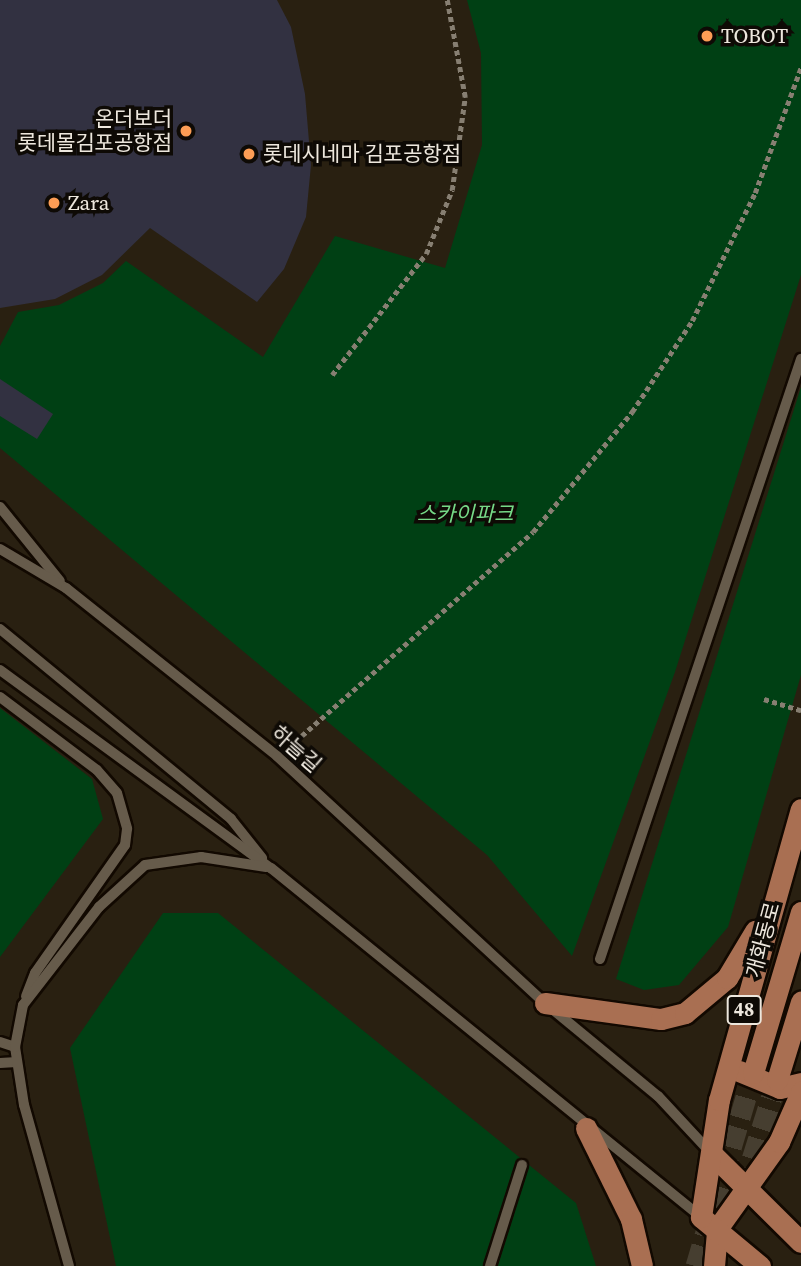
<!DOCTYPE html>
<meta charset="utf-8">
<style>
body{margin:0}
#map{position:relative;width:801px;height:1266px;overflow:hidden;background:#292011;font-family:"Source Serif 4","Noto Sans KR",serif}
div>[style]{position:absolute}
.green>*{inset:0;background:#004014}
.building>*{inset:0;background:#323141}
.primary-tunnel>*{height:21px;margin-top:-10.5px;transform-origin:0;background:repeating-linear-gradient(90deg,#463e30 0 21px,transparent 0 31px)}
.path>*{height:4.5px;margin-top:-2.25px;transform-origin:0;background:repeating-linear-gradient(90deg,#877f72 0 5px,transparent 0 8.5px)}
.roads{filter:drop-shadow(2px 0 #120901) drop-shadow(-2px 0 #120901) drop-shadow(0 2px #120901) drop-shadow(0 -2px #120901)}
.lane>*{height:10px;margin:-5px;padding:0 5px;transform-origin:5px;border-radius:5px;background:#665b4b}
.primary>*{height:21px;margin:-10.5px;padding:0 10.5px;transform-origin:10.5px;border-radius:10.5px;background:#a96f52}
.dots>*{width:19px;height:19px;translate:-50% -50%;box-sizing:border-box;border:4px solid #0e0a05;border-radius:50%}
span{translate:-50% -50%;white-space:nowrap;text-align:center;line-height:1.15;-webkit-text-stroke:7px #0e0a05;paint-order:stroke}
.shield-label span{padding:2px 5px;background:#0e0a05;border:2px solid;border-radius:5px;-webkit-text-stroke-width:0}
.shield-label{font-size:19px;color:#ede7dd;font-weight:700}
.poi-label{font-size:21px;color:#ede7dd}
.left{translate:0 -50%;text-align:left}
.right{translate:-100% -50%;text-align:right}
.park-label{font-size:21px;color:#76d987;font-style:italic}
.street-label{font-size:21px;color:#ede7dd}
</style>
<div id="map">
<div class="green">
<i style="clip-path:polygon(467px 0,801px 0,801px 275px,675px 672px,572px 956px,487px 855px,0 448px,0 346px,18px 312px,59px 305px,103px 283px,126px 261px,263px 357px,335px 236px,445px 268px,482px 145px,481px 53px)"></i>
<i style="clip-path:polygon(801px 387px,801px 675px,728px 927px,679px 985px,644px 990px,616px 979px)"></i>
<i style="clip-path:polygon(0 708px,92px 779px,103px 819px,0 957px)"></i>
<i style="clip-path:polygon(163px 913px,218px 913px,576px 1203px,596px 1266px,116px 1266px,70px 1048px)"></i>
</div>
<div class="building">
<i style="clip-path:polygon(0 0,277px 0,291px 27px,305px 94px,311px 165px,306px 217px,284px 269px,257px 302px,150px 228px,102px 275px,55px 299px,0 308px)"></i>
<i style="clip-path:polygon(0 379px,53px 414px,37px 439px,0 416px)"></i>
</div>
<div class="primary-tunnel">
<i style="left:743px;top:1188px;width:113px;rotate:-72.5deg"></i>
<i style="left:696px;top:1266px;width:201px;rotate:-73.5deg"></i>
</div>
<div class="path">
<i style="left:332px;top:375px;width:153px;rotate:-52.2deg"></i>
<i style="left:426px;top:254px;width:69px;rotate:-67.9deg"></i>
<i style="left:452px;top:190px;width:94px;rotate:-82deg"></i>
<i style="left:465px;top:97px;width:99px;rotate:-100.5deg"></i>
<i style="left:764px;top:699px;width:39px;rotate:17deg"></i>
<i style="left:289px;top:747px;width:325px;rotate:-41.4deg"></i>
<i style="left:533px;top:532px;width:156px;rotate:-50.5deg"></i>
<i style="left:632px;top:412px;width:109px;rotate:-56.6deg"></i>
<i style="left:692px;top:321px;width:143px;rotate:-63.8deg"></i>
<i style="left:755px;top:193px;width:134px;rotate:-69.9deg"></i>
</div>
<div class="roads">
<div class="lane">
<i style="left:0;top:507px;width:95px;rotate:51deg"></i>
<i style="left:0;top:549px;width:77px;rotate:30.6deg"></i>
<i style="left:66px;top:588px;width:270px;rotate:38.5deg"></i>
<i style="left:277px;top:756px;width:364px;rotate:42.7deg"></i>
<i style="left:545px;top:1003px;width:146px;rotate:39.5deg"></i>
<i style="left:658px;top:1096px;width:76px;rotate:47.1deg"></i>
<i style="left:0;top:629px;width:299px;rotate:39.4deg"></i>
<i style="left:231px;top:819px;width:50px;rotate:51.5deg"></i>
<i style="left:0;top:670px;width:336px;rotate:36.2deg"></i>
<i style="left:271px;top:868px;width:554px;rotate:39.06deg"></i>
<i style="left:0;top:697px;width:121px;rotate:37deg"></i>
<i style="left:97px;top:770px;width:30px;rotate:49deg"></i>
<i style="left:117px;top:793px;width:37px;rotate:74deg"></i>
<i style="left:127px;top:829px;width:16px;rotate:97deg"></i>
<i style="left:125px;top:845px;width:156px;rotate:125.1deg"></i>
<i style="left:35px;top:973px;width:25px;rotate:111deg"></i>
<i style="left:600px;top:959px;width:633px;rotate:-71.48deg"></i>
<i style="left:0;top:1042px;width:16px;rotate:18deg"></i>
<i style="left:0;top:1063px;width:17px;rotate:-3deg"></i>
<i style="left:69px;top:1266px;width:167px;rotate:-105.6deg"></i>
<i style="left:24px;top:1105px;width:59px;rotate:-98.8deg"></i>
<i style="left:15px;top:1047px;width:43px;rotate:-79.2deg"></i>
<i style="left:23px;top:1005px;width:124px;rotate:-52.2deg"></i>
<i style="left:99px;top:907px;width:62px;rotate:-42.4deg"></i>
<i style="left:145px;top:865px;width:57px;rotate:-8.1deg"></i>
<i style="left:201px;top:857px;width:66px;rotate:8.7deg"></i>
<i style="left:490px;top:1266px;width:106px;rotate:-72.4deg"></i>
</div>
<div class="primary">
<i style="left:545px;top:1003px;width:117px;rotate:7.9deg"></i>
<i style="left:661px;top:1019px;width:25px;rotate:-14deg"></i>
<i style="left:685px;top:1013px;width:55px;rotate:-39.8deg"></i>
<i style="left:727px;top:978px;width:55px;rotate:-59.2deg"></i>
<i style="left:739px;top:1071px;width:44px;rotate:22.5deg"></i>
<i style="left:780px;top:1088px;width:22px;rotate:-13deg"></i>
<i style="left:753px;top:1073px;width:168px;rotate:-73.4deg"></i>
<i style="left:777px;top:1080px;width:82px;rotate:-72.9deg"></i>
<i style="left:586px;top:1128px;width:102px;rotate:63.7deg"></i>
<i style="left:631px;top:1219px;width:48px;rotate:76.8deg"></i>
<i style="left:712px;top:1154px;width:125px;rotate:44.7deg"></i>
<i style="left:714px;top:1266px;width:37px;rotate:-85deg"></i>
<i style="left:717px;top:1229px;width:107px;rotate:-54.5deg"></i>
<i style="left:779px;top:1142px;width:55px;rotate:-66.3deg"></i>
<i style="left:760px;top:1266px;width:77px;rotate:-140.3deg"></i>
<i style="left:701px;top:1217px;width:118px;rotate:-81.3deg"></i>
<i style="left:719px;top:1100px;width:302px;rotate:-74.3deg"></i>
</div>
</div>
<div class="dots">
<i style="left:707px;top:36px;background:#fd9d55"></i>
<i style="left:186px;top:131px;background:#fd9d55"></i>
<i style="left:249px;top:154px;background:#fd9d55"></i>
<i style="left:54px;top:203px;background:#fd9d55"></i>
</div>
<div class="shield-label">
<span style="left:744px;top:1010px">48</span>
</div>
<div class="poi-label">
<span class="left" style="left:721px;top:36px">TOBOT</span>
<span class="right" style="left:172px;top:131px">온더보더<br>롯데몰김포공항점</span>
<span class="left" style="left:263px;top:154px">롯데시네마 김포공항점</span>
<span class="left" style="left:68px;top:203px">Zara</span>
</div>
<div class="park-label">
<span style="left:465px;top:514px">스카이파크</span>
</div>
<div class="street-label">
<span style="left:296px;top:749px;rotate:41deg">하늘길</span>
<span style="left:763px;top:940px;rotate:-75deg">개화동로</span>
</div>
</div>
